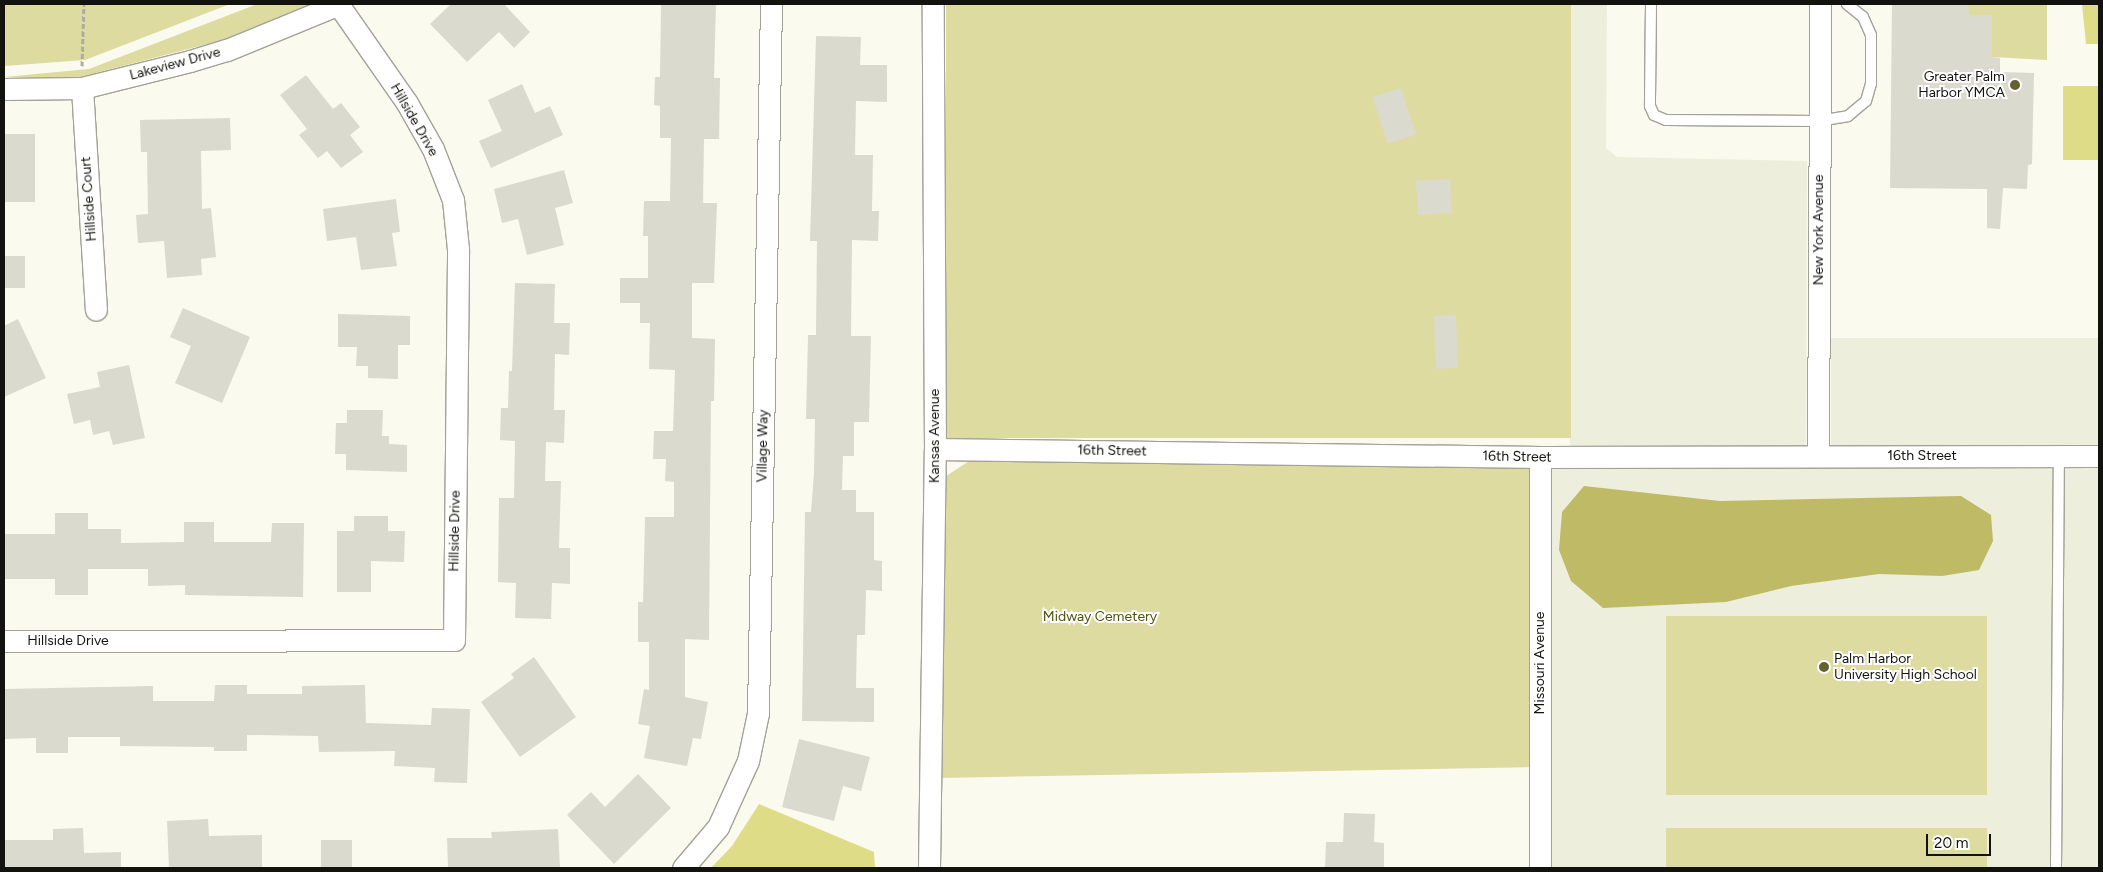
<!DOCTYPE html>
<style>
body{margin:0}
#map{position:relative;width:2103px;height:872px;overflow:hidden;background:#fafaee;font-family:Figtree,sans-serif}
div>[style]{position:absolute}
.built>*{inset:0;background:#eeeedc;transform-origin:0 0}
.green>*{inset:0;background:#dddb9f;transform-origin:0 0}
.forest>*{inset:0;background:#beba66}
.water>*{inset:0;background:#dfdc87;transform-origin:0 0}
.building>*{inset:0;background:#dadacf;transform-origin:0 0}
.path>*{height:3px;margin-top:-1.5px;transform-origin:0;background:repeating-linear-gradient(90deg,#acaca2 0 5px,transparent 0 7.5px)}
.roads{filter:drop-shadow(1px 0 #a2a298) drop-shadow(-1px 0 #a2a298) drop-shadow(0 1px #a2a298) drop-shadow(0 -1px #a2a298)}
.lane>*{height:10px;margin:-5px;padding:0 5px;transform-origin:5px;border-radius:5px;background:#fff}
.street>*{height:21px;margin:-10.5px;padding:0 10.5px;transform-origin:10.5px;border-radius:10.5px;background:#fff}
.dots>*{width:14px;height:14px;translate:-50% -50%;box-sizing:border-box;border:2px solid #fff;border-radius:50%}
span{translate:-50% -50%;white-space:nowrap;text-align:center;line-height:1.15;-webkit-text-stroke:4px #fff;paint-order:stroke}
.street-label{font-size:14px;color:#12120e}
.poi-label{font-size:14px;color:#12120e}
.right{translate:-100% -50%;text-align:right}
.left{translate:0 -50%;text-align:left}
.park-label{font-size:14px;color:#524f0d}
.frame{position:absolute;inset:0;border:5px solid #12120e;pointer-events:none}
.scale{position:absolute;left:1926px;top:834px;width:65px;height:22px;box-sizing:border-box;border:2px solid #12120e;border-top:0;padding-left:6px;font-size:15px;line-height:18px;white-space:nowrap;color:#12120e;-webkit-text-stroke:4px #fff;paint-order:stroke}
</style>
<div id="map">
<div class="built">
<i style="clip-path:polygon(1571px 4px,1607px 4px,1606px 148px,1617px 157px,1807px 161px,1806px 445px,1570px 446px)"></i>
<i style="left:1831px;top:338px;width:268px;height:107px"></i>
<i style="left:1548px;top:464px;width:551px;height:404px"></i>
</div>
<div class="green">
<i style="clip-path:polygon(4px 4px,230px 4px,85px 60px,4px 66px)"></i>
<i style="clip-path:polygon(257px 4px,312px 4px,223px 40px,80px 77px,4px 77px,89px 69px)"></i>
<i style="left:946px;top:4px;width:625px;height:434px"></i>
<i style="clip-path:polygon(1965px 4px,2047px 4px,2047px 60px,1992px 57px,1992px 16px,1969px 15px)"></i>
<i style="clip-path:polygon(977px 456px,1540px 465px,1540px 767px,938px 778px,943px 478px)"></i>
<i style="left:1987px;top:616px;width:179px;height:321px;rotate:90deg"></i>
<i style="left:1666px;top:828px;width:321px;height:40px"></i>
</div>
<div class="forest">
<i style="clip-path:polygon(1584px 486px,1720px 501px,1961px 496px,1991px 515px,1993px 541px,1979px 570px,1942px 576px,1879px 574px,1791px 586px,1726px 602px,1603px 608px,1571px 581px,1559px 550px,1562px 512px)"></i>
</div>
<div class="water">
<i style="clip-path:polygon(2082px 4px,2099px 4px,2099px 44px,2086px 44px)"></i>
<i style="left:2063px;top:86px;width:36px;height:74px"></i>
<i style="clip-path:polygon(759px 804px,874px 852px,875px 868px,711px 868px,732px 846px)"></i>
</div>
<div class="building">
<i style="clip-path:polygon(451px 4px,504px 4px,530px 32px,514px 48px,499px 32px,467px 62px,430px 24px)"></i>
<i style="clip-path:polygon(661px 4px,716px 4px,714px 78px,720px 78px,719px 139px,704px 139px,703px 203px,717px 203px,714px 283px,692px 283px,692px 338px,715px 339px,714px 401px,711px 401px,709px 640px,685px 639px,685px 697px,708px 702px,701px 739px,693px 738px,687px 766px,644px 758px,650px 726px,638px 724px,644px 689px,649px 690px,649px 642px,638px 642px,638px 602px,643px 602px,645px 517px,674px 517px,674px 482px,665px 481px,666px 459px,653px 459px,654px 431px,673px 431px,675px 370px,649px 369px,650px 323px,640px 323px,640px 303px,620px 303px,620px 278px,648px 278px,648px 236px,643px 236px,644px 201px,670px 201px,671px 138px,660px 138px,660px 106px,654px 105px,655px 77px,660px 77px)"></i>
<i style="clip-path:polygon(1892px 4px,1968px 4px,1969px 15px,1992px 15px,1992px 57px,2000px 58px,2000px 72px,2034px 73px,2032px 164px,2028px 165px,2027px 189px,2003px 188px,2000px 229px,1987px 228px,1987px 189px,1890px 188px)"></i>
<i style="clip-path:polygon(816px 36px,861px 37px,860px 65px,887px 65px,887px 102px,856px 101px,855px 155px,873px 155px,872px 211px,879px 211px,878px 241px,852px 240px,851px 336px,871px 336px,869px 422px,854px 422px,854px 456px,843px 456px,842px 490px,856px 490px,856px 512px,874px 512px,874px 560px,882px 561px,882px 591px,866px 590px,865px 635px,857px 635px,856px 688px,874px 688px,874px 722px,802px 721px,805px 512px,811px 512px,814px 473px,815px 419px,806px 419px,808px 335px,816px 335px,817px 241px,810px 241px)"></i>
<i style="clip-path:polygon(306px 75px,333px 109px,341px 103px,360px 127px,350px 135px,363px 152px,341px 168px,327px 151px,318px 158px,299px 135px,307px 129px,280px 95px)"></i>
<i style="clip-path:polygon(522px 84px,535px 113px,550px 106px,563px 135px,491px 168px,479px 141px,502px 131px,488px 100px)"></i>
<i style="left:1401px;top:88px;width:49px;height:30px;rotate:72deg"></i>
<i style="clip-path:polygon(230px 118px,231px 150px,201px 151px,202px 209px,211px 208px,216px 257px,201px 259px,202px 275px,167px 278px,164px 241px,138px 243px,136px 215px,148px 214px,147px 152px,141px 152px,140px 120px)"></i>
<i style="left:4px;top:134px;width:31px;height:68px"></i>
<i style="clip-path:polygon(564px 170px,573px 203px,555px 208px,564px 245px,527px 255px,518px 219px,502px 223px,494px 189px)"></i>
<i style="left:1450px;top:179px;width:34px;height:34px;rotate:87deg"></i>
<i style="clip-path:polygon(396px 199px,400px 232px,392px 233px,397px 266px,361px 270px,356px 237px,327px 241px,323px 209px)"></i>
<i style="left:4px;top:256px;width:21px;height:32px"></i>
<i style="clip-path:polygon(515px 283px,555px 284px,554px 323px,570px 323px,569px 355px,555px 354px,554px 410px,565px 410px,564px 443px,546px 442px,545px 481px,561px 481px,559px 548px,570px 548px,570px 584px,552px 583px,551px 619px,515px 618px,516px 583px,498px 582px,499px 498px,514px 498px,515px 441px,500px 440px,501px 408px,508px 408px,509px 371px,512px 371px)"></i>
<i style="clip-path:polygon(183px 308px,250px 337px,222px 403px,175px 383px,191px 346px,170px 337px)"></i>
<i style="clip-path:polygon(338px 314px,410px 316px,410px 345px,398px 345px,398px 379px,368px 378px,368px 366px,356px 366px,357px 347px,338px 347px)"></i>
<i style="left:1456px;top:315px;width:53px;height:22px;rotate:88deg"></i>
<i style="clip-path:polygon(18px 319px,46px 378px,4px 397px,4px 326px)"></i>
<i style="clip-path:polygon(129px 365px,145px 438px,113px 445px,109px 431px,93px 435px,90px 420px,74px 424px,67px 394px,100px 387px,97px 372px)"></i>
<i style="clip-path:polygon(347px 410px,383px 410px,382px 436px,389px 436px,389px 444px,407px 445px,407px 472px,346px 470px,346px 454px,335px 454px,336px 423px,347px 423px)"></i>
<i style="clip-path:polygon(55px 513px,88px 513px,88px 529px,121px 529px,121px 543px,184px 542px,184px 522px,214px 522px,214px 542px,271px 542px,272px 523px,304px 523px,303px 597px,185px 595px,185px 585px,148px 586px,148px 569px,88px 569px,88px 595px,55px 595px,55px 579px,4px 579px,4px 534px,55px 534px)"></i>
<i style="clip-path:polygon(354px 516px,388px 516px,388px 531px,405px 531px,404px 562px,371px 561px,371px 592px,337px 592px,337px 531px,354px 531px)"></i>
<i style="clip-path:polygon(534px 657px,576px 717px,520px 757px,481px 702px,514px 678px,511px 674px)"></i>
<i style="clip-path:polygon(215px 685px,247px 685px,247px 694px,302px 694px,302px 686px,365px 685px,366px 723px,431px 725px,432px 708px,470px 709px,467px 783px,434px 782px,435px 768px,394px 766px,395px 751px,319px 752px,318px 736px,247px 735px,247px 751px,214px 751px,214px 747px,120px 746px,120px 737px,68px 737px,68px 753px,36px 753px,36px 738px,4px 739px,4px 689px,153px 686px,153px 701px,214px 701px)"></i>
<i style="clip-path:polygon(799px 739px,870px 757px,861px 791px,843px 786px,834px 821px,782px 807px)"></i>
<i style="clip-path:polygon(638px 774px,671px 808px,614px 864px,567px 815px,591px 792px,605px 807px)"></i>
<i style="clip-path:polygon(1344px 813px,1375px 814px,1374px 842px,1384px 843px,1384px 868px,1325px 868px,1326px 842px,1343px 842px)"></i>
<i style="clip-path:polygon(208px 819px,209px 836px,262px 835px,262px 868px,169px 868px,167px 821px)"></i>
<i style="clip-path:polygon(83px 828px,84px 853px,121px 852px,121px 868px,4px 868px,4px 840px,53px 840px,53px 829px)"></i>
<i style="clip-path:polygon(558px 829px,560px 868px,448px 868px,447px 838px,492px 838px,491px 832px)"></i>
<i style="left:352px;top:840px;width:28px;height:31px;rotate:90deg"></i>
</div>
<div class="path">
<i style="left:82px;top:66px;width:62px;rotate:-88.2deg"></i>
</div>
<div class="roads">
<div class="lane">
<i style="left:1651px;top:4px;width:102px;rotate:90.6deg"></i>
<i style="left:1650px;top:106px;width:10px;rotate:66deg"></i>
<i style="left:1654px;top:115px;width:13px;rotate:23deg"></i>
<i style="left:1666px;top:120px;width:152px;rotate:0.4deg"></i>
<i style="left:1818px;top:121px;width:30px;rotate:-9deg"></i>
<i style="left:1848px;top:116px;width:23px;rotate:-40deg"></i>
<i style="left:1866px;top:101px;width:18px;rotate:-74deg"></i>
<i style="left:1871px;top:84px;width:49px;rotate:-90deg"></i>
<i style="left:1871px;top:35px;width:20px;rotate:-114deg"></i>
<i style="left:1863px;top:17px;width:21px;rotate:-141deg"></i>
<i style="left:2056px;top:868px;width:412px;rotate:-89.6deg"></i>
</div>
<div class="street">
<i style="left:82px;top:88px;width:222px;rotate:86.4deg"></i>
<i style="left:4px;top:89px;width:78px;rotate:-0.7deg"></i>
<i style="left:82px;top:88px;width:111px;rotate:-14deg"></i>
<i style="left:190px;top:61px;width:39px;rotate:-17deg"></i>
<i style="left:227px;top:50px;width:121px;rotate:-22.3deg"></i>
<i style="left:935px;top:449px;width:605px;rotate:0.76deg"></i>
<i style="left:1540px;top:457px;width:559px;rotate:-0.1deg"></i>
<i style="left:1818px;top:456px;width:452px;rotate:-89.7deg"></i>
<i style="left:4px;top:641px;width:450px;rotate:-0.1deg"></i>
<i style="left:454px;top:640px;width:391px;rotate:-89.4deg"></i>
<i style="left:458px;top:249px;width:49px;rotate:-95.8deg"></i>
<i style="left:453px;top:200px;width:55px;rotate:-111.4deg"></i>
<i style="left:433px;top:149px;width:53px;rotate:-119.5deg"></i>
<i style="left:407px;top:103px;width:121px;rotate:-124.9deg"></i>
<i style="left:683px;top:868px;width:54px;rotate:-49.5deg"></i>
<i style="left:718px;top:827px;width:72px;rotate:-65.6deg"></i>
<i style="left:748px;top:761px;width:49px;rotate:-78.2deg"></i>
<i style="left:758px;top:713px;width:709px;rotate:-88.95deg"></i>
<i style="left:929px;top:868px;width:419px;rotate:-89.2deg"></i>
<i style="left:935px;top:449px;width:445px;rotate:-90.3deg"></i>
<i style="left:1540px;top:868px;width:411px;rotate:-90deg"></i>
</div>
</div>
<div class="dots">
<i style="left:2015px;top:85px;background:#63612e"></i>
<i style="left:1824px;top:667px;background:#63612e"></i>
</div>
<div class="street-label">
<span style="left:175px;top:64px;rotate:-15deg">Lakeview Drive</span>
<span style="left:414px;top:120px;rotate:60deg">Hillside Drive</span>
<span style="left:89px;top:199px;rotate:-94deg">Hillside Court</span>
<span style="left:1819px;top:230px;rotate:-90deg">New York Avenue</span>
<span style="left:935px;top:436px;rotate:-90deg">Kansas Avenue</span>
<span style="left:763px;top:446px;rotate:-89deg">Village Way</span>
<span style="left:1112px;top:451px;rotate:1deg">16th Street</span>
<span style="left:1922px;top:456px">16th Street</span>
<span style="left:1517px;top:457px;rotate:1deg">16th Street</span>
<span style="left:455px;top:531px;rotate:-89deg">Hillside Drive</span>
<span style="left:68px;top:641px">Hillside Drive</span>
<span style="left:1540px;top:663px;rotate:-90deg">Missouri Avenue</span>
</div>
<div class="poi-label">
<span class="right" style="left:2005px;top:85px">Greater Palm<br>Harbor YMCA</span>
<span class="left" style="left:1834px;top:667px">Palm Harbor<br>University High School</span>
</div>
<div class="park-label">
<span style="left:1100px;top:617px">Midway Cemetery</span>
</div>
<div class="frame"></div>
<div class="scale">20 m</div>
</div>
